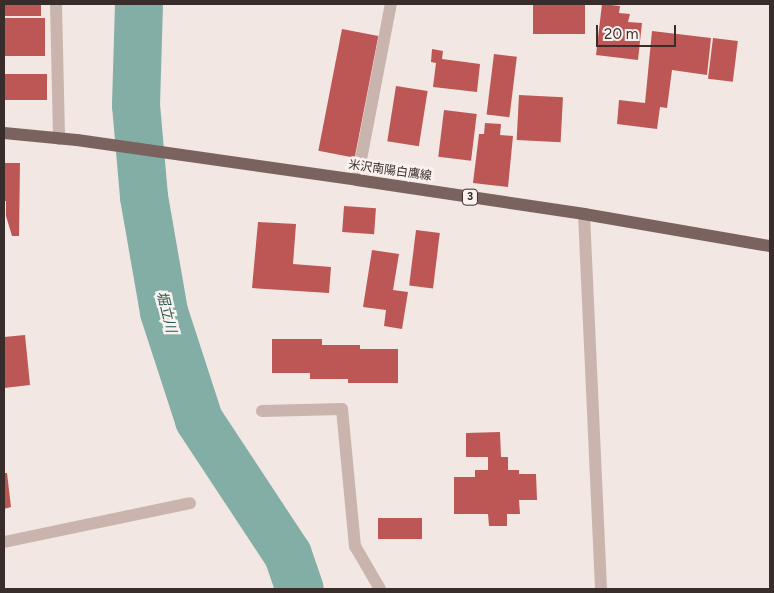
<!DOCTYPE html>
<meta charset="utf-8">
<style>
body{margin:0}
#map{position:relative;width:774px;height:593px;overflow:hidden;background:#f2e7e2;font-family:Figtree,"Noto Sans JP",sans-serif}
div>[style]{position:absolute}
.river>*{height:48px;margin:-24px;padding:0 24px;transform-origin:24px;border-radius:24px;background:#83aea6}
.building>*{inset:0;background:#bd5755;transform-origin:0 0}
.street>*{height:12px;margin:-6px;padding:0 6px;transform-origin:6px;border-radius:6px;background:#cab5ae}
.primary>*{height:12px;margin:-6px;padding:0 6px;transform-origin:6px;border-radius:6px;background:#7a625e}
span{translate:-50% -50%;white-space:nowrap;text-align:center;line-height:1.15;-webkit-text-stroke:5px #faf2ef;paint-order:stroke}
.shield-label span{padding:1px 4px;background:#faf2ef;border:1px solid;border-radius:4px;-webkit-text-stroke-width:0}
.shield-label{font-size:11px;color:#392d2c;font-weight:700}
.street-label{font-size:12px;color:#392d2c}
.water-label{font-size:14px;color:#245850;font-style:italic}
.frame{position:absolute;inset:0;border:5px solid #392d2c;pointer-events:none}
.scale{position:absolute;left:596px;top:25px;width:80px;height:22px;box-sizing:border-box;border:2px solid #392d2c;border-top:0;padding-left:6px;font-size:15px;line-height:18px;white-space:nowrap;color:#392d2c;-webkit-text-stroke:4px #faf2ef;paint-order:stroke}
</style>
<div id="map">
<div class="river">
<i style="left:139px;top:4px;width:101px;rotate:91.7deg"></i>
<i style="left:136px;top:105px;width:92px;rotate:85deg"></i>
<i style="left:144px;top:197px;width:117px;rotate:80.1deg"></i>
<i style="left:164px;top:312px;width:114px;rotate:72deg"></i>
<i style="left:199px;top:420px;width:162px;rotate:56.6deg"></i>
<i style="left:288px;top:555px;width:36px;rotate:71deg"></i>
</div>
<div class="building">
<i style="left:4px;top:4px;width:37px;height:12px"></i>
<i style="left:533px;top:4px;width:52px;height:30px"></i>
<i style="clip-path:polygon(602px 4px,620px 6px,619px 13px,630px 14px,628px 22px,642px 23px,638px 60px,596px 55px)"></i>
<i style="left:4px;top:18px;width:41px;height:38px"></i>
<i style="left:342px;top:29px;width:37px;height:124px;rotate:11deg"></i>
<i style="clip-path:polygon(652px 31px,711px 38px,707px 75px,672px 70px,667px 108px,660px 107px,657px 129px,617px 124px,619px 100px,645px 103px)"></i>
<i style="left:713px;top:38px;width:25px;height:41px;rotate:7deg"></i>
<i style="clip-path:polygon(432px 49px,443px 51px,442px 59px,480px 64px,477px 92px,433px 87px,436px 63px,431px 62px)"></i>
<i style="left:494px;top:54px;width:23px;height:61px;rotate:7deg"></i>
<i style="left:4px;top:74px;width:43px;height:26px"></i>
<i style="left:396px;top:86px;width:32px;height:56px;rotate:9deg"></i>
<i style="left:519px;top:95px;width:44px;height:45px;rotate:3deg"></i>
<i style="left:444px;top:110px;width:33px;height:47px;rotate:7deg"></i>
<i style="clip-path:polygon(485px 123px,501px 124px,500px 135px,513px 136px,508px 187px,473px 183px,479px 134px,484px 134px)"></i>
<i style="clip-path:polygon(4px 163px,20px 163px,19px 236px,12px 236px,6px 216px,6px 201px,4px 201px)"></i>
<i style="left:344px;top:206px;width:32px;height:26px;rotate:4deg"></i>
<i style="clip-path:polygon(258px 222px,296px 224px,293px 264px,331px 267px,329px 293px,252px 288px)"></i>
<i style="left:416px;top:230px;width:24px;height:56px;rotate:7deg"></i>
<i style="clip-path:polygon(372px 250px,399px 254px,393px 290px,408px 292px,402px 329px,384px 326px,386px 310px,363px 307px)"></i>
<i style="clip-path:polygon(25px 335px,30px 385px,4px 388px,4px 337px)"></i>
<i style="clip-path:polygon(272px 339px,322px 339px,322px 345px,360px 345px,360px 349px,398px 349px,398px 383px,348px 383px,348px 379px,310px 379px,310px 373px,272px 373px)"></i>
<i style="clip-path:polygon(500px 432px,501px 457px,508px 457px,508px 470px,519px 470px,519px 474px,536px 474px,537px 500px,519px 500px,520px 514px,507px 514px,507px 526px,489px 526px,488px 514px,454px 514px,454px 477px,475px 477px,475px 470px,488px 470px,488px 457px,466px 457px,466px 433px)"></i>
<i style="clip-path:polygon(4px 473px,7px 473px,11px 507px,4px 509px)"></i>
<i style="left:378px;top:518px;width:44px;height:21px"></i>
</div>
<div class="street">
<i style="left:56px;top:4px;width:135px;rotate:88.7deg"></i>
<i style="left:357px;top:180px;width:179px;rotate:-79.1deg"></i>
<i style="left:584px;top:214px;width:375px;rotate:87.4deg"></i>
<i style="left:262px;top:411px;width:80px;rotate:-1.4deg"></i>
<i style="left:342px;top:409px;width:138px;rotate:84.6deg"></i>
<i style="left:355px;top:546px;width:50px;rotate:59.8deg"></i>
<i style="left:4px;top:542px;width:190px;rotate:-11.8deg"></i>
</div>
<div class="primary">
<i style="left:4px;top:133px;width:73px;rotate:5.5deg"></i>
<i style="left:77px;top:140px;width:283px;rotate:8.1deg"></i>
<i style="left:357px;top:180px;width:230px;rotate:8.5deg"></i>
<i style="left:584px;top:214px;width:189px;rotate:9.8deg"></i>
</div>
<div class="shield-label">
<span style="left:470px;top:197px">3</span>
</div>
<div class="street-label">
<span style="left:390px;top:171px;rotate:8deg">米沢南陽白鷹線</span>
</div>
<div class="water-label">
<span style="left:166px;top:312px;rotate:76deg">堀立川</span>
</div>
<div class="frame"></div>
<div class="scale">20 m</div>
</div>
